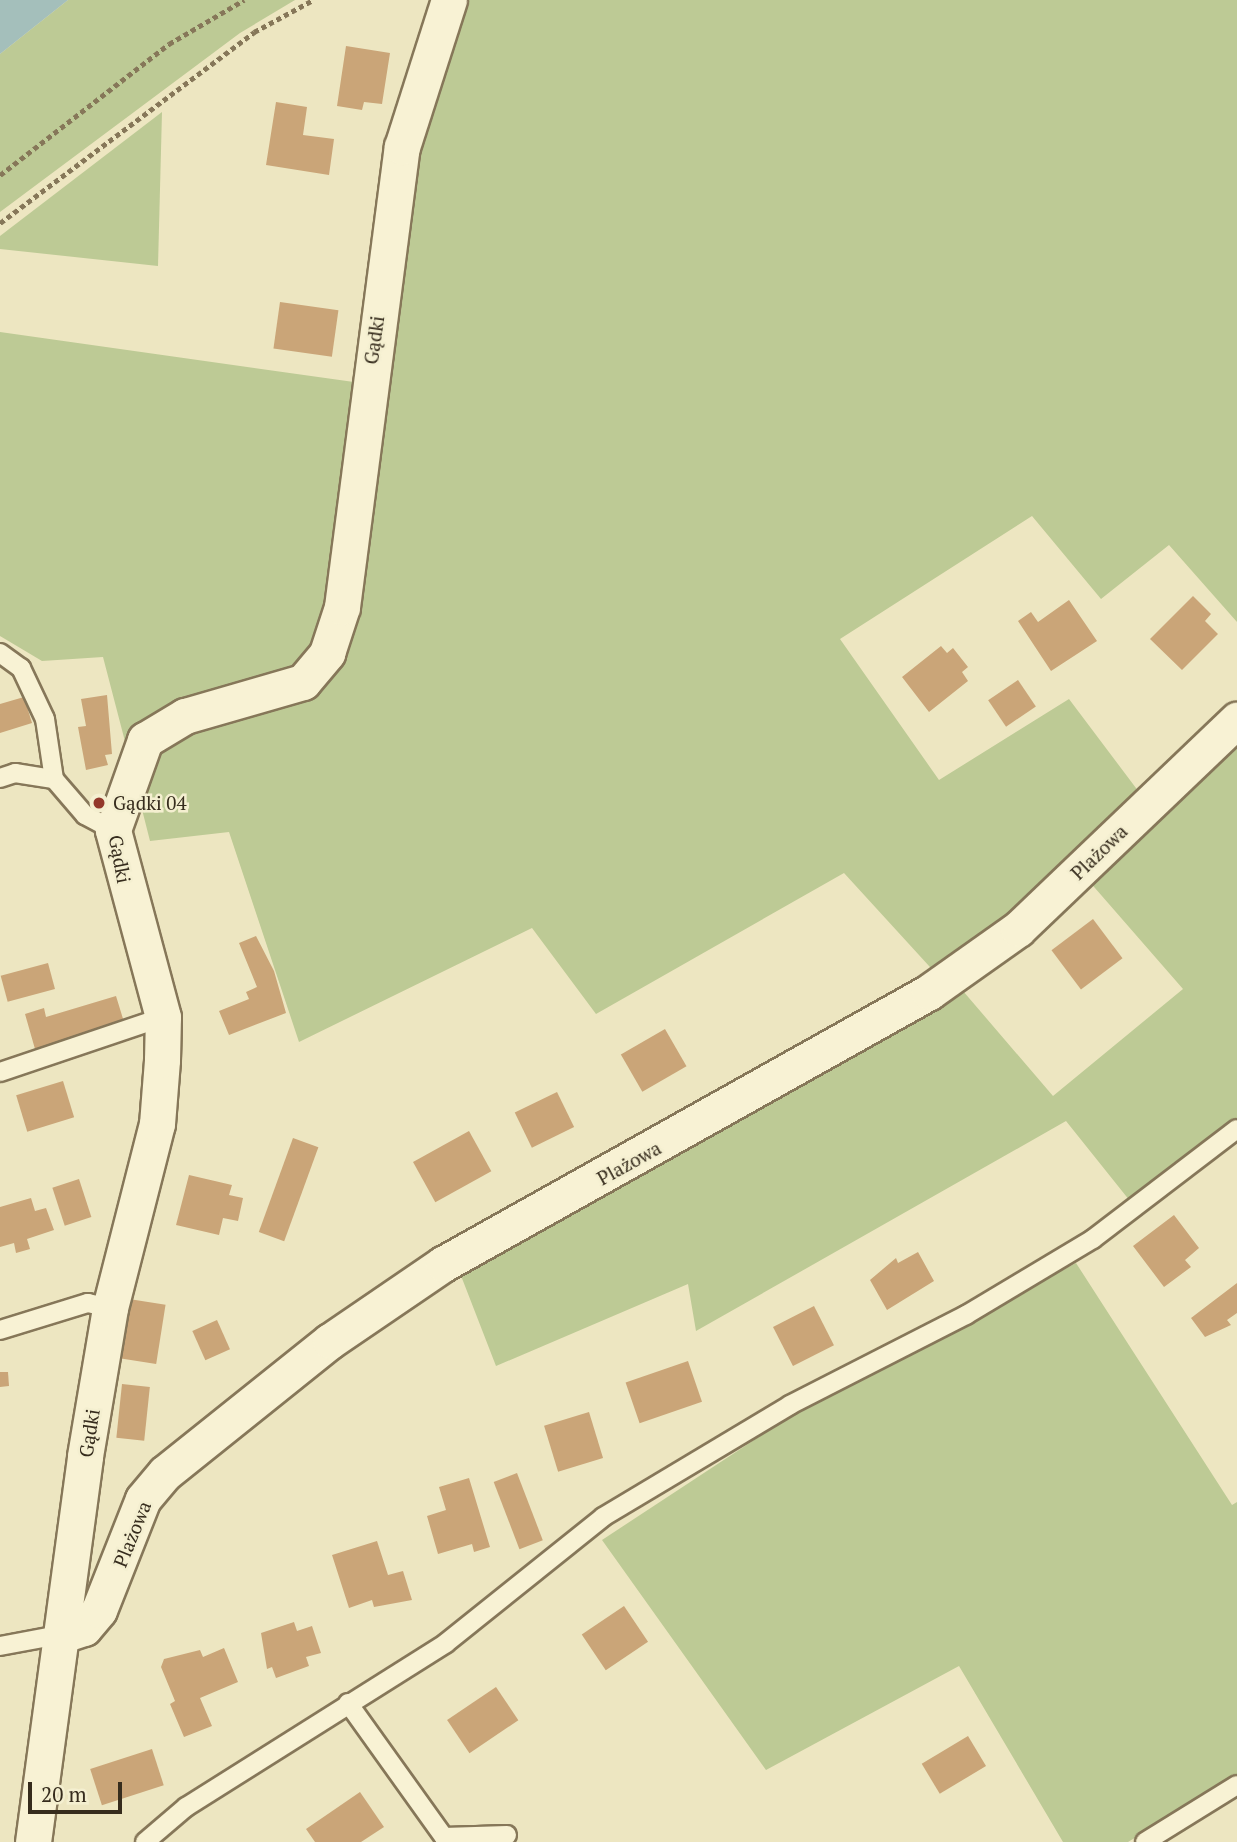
<!DOCTYPE html>
<meta charset="utf-8">
<style>
body{margin:0}
#map{position:relative;width:1237px;height:1842px;overflow:hidden;background:#ede6c1;font-family:"PT Serif",serif}
div>[style]{position:absolute}
.green>*{inset:0;background:#bdca95}
.water>*{inset:0;background:#a4bfbb}
.building>*{inset:0;background:#caa578;transform-origin:0 0}
.path>*{height:4.5px;margin-top:-2.25px;transform-origin:0;background:repeating-linear-gradient(90deg,#867759 0 5px,transparent 0 8.5px)}
.roads{filter:drop-shadow(2px 0 #867759) drop-shadow(-2px 0 #867759) drop-shadow(0 2px #867759) drop-shadow(0 -2px #867759)}
.lane>*{height:18px;margin:-9px;padding:0 9px;transform-origin:9px;border-radius:9px;background:#f8f2d4}
.street>*{height:35px;margin:-17.5px;padding:0 17.5px;transform-origin:17.5px;border-radius:17.5px;background:#f8f2d4}
.dots>*{width:19px;height:19px;translate:-50% -50%;box-sizing:border-box;border:4px solid #f4efd0;border-radius:50%}
span{translate:-50% -50%;white-space:nowrap;text-align:center;line-height:1.15;-webkit-text-stroke:5px #f4efd0;paint-order:stroke}
.street-label{font-size:19px;color:#362c1d}
.poi-label{font-size:19px;color:#362c1d}
.left{translate:0 -50%;text-align:left}
.scale{position:absolute;left:28px;top:1782px;width:94px;height:32px;box-sizing:border-box;border:4px solid #362c1d;border-top:0;padding-left:9px;font-size:21px;line-height:24px;white-space:nowrap;color:#362c1d;-webkit-text-stroke:5px #f4efd0;paint-order:stroke}
</style>
<div id="map">
<div class="green">
<i style="clip-path:polygon(68px 0,295px 0,240px 33px,0 212px,0 54px)"></i>
<i style="clip-path:polygon(460px 0,1237px 0,1237px 622px,1169px 545px,1101px 599px,1032px 516px,840px 639px,939px 780px,1069px 699px,1142px 796px,940px 978px,844px 873px,596px 1014px,532px 928px,299px 1042px,229px 832px,150px 841px,134px 778px,163px 735px,320px 681px,412px 147px)"></i>
<i style="clip-path:polygon(162px 112px,158px 266px,0 249px,0 236px)"></i>
<i style="clip-path:polygon(0 332px,361px 383px,338px 580px,311px 659px,128px 753px,103px 657px,42px 661px,0 636px)"></i>
<i style="clip-path:polygon(1237px 736px,1237px 1123px,1130px 1201px,1066px 1121px,696px 1331px,688px 1284px,496px 1366px,458px 1268px,957px 984px,1053px 1096px,1183px 989px,1088px 880px)"></i>
<i style="clip-path:polygon(1076px 1263px,1232px 1505px,1237px 1502px,1237px 1776px,1128px 1842px,1063px 1842px,959px 1666px,766px 1770px,602px 1540px,789px 1417px)"></i>
</div>
<div class="water">
<i style="clip-path:polygon(0 0,68px 0,0 54px)"></i>
</div>
<div class="building">
<i style="clip-path:polygon(346px 46px,390px 53px,382px 104px,364px 102px,362px 110px,337px 106px)"></i>
<i style="clip-path:polygon(276px 102px,307px 107px,303px 135px,334px 139px,329px 175px,266px 165px)"></i>
<i style="left:280px;top:302px;width:59px;height:47px;rotate:8deg"></i>
<i style="clip-path:polygon(1193px 596px,1211px 614px,1205px 621px,1218px 634px,1182px 670px,1150px 639px)"></i>
<i style="clip-path:polygon(1069px 600px,1097px 641px,1051px 671px,1018px 621px,1031px 612px,1038px 622px)"></i>
<i style="clip-path:polygon(941px 646px,947px 653px,953px 648px,968px 667px,962px 672px,968px 681px,929px 712px,902px 677px)"></i>
<i style="left:1018px;top:680px;width:32px;height:36px;rotate:56deg"></i>
<i style="clip-path:polygon(107px 695px,112px 754px,105px 755px,108px 765px,86px 770px,78px 727px,86px 726px,81px 699px)"></i>
<i style="clip-path:polygon(24px 697px,32px 723px,0 733px,0 704px)"></i>
<i style="left:1093px;top:919px;width:49px;height:52px;rotate:53deg"></i>
<i style="clip-path:polygon(256px 936px,274px 971px,286px 1013px,229px 1035px,219px 1011px,249px 999px,246px 992px,257px 987px,239px 943px)"></i>
<i style="left:48px;top:963px;width:27px;height:49px;rotate:75deg"></i>
<i style="clip-path:polygon(116px 996px,124px 1022px,35px 1049px,25px 1014px,44px 1008px,46px 1017px)"></i>
<i style="left:665px;top:1029px;width:43px;height:51px;rotate:60deg"></i>
<i style="left:63px;top:1081px;width:38px;height:49px;rotate:73deg"></i>
<i style="left:557px;top:1092px;width:39px;height:47px;rotate:64deg"></i>
<i style="left:469px;top:1131px;width:46px;height:64px;rotate:61deg"></i>
<i style="left:293px;top:1138px;width:27px;height:100px;rotate:20deg"></i>
<i style="clip-path:polygon(189px 1175px,232px 1185px,229px 1195px,243px 1198px,238px 1221px,223px 1218px,219px 1235px,176px 1225px)"></i>
<i style="left:79px;top:1179px;width:40px;height:28px;rotate:72deg"></i>
<i style="clip-path:polygon(31px 1198px,35px 1211px,46px 1208px,54px 1230px,27px 1239px,30px 1249px,16px 1253px,14px 1243px,0 1247px,0 1207px)"></i>
<i style="clip-path:polygon(1174px 1215px,1199px 1248px,1185px 1260px,1191px 1267px,1164px 1287px,1133px 1246px)"></i>
<i style="clip-path:polygon(918px 1252px,934px 1281px,887px 1310px,870px 1280px,896px 1258px,898px 1263px)"></i>
<i style="clip-path:polygon(1237px 1283px,1237px 1313px,1227px 1320px,1231px 1325px,1205px 1337px,1191px 1318px)"></i>
<i style="left:129px;top:1299px;width:37px;height:60px;rotate:9deg"></i>
<i style="left:814px;top:1306px;width:44px;height:46px;rotate:63deg"></i>
<i style="left:217px;top:1320px;width:32px;height:27px;rotate:66deg"></i>
<i style="left:688px;top:1361px;width:43px;height:66px;rotate:71deg"></i>
<i style="clip-path:polygon(0 1372px,8px 1372px,9px 1386px,0 1387px)"></i>
<i style="left:122px;top:1384px;width:28px;height:54px;rotate:6deg"></i>
<i style="left:589px;top:1412px;width:48px;height:47px;rotate:73deg"></i>
<i style="left:517px;top:1473px;width:72px;height:25px;rotate:69deg"></i>
<i style="clip-path:polygon(469px 1478px,490px 1547px,474px 1552px,472px 1544px,438px 1554px,427px 1516px,446px 1510px,439px 1487px)"></i>
<i style="clip-path:polygon(377px 1541px,388px 1575px,403px 1571px,412px 1600px,374px 1607px,372px 1600px,349px 1608px,332px 1555px)"></i>
<i style="left:624px;top:1606px;width:43px;height:51px;rotate:56deg"></i>
<i style="clip-path:polygon(294px 1622px,297px 1631px,312px 1626px,321px 1653px,306px 1657px,309px 1666px,276px 1678px,272px 1667px,267px 1669px,261px 1633px)"></i>
<i style="clip-path:polygon(224px 1648px,238px 1682px,200px 1698px,212px 1726px,184px 1737px,170px 1704px,175px 1701px,161px 1667px,164px 1659px,200px 1650px,203px 1657px)"></i>
<i style="left:496px;top:1687px;width:40px;height:59px;rotate:56deg"></i>
<i style="left:968px;top:1736px;width:35px;height:54px;rotate:59deg"></i>
<i style="left:152px;top:1749px;width:38px;height:65px;rotate:72deg"></i>
<i style="clip-path:polygon(360px 1792px,384px 1827px,361px 1842px,315px 1842px,306px 1829px)"></i>
</div>
<div class="path">
<i style="left:0;top:175px;width:214px;rotate:-37.8deg"></i>
<i style="left:169px;top:44px;width:87px;rotate:-30.4deg"></i>
<i style="left:0;top:223px;width:318px;rotate:-36.9deg"></i>
<i style="left:254px;top:32px;width:67px;rotate:-28.5deg"></i>
</div>
<div class="roads">
<div class="lane">
<i style="left:0;top:653px;width:26px;rotate:36deg"></i>
<i style="left:21px;top:668px;width:56px;rotate:64.8deg"></i>
<i style="left:45px;top:719px;width:61px;rotate:81.5deg"></i>
<i style="left:0;top:778px;width:16px;rotate:-18deg"></i>
<i style="left:15px;top:773px;width:39px;rotate:9deg"></i>
<i style="left:54px;top:779px;width:48px;rotate:49.3deg"></i>
<i style="left:85px;top:815px;width:32px;rotate:28deg"></i>
<i style="left:0;top:1072px;width:172px;rotate:-18.6deg"></i>
<i style="left:0;top:1330px;width:92px;rotate:-17.1deg"></i>
<i style="left:88px;top:1303px;width:23px;rotate:13deg"></i>
<i style="left:0;top:1646px;width:66px;rotate:-10.5deg"></i>
<i style="left:348px;top:1703px;width:165px;rotate:54.4deg"></i>
<i style="left:444px;top:1837px;width:63px;rotate:-1.8deg"></i>
<i style="left:145px;top:1842px;width:54px;rotate:-40.5deg"></i>
<i style="left:186px;top:1807px;width:307px;rotate:-32.2deg"></i>
<i style="left:446px;top:1643px;width:201px;rotate:-38.7deg"></i>
<i style="left:603px;top:1517px;width:218px;rotate:-30.9deg"></i>
<i style="left:790px;top:1405px;width:198px;rotate:-27.1deg"></i>
<i style="left:966px;top:1315px;width:148px;rotate:-30.9deg"></i>
<i style="left:1093px;top:1239px;width:181px;rotate:-37.4deg"></i>
<i style="left:1145px;top:1842px;width:108px;rotate:-31.8deg"></i>
</div>
<div class="street">
<i style="left:65px;top:1634px;width:20px;rotate:-18deg"></i>
<i style="left:84px;top:1628px;width:23px;rotate:-50deg"></i>
<i style="left:99px;top:1610px;width:119px;rotate:-68.4deg"></i>
<i style="left:143px;top:1499px;width:34px;rotate:-50deg"></i>
<i style="left:165px;top:1473px;width:211px;rotate:-38.7deg"></i>
<i style="left:330px;top:1341px;width:137px;rotate:-34.3deg"></i>
<i style="left:443px;top:1264px;width:557px;rotate:-29.23deg"></i>
<i style="left:929px;top:992px;width:109px;rotate:-35.3deg"></i>
<i style="left:1018px;top:929px;width:303px;rotate:-43.7deg"></i>
<i style="left:33px;top:1842px;width:389px;rotate:-82.3deg"></i>
<i style="left:85px;top:1456px;width:150px;rotate:-80.4deg"></i>
<i style="left:110px;top:1308px;width:190px;rotate:-75.7deg"></i>
<i style="left:157px;top:1124px;width:64px;rotate:-85.5deg"></i>
<i style="left:162px;top:1060px;width:43px;rotate:-88.7deg"></i>
<i style="left:163px;top:1017px;width:194px;rotate:-105deg"></i>
<i style="left:113px;top:830px;width:96px;rotate:-70.4deg"></i>
<i style="left:145px;top:740px;width:47px;rotate:-31deg"></i>
<i style="left:185px;top:716px;width:123px;rotate:-16.1deg"></i>
<i style="left:303px;top:682px;width:38px;rotate:-50deg"></i>
<i style="left:327px;top:653px;width:48px;rotate:-71.9deg"></i>
<i style="left:342px;top:607px;width:464px;rotate:-82.6deg"></i>
<i style="left:402px;top:147px;width:154px;rotate:-72.3deg"></i>
</div>
</div>
<div class="dots">
<i style="left:99px;top:803px;background:#93382b"></i>
</div>
<div class="street-label">
<span style="left:374px;top:340px;rotate:-82deg">Gądki</span>
<span style="left:1099px;top:852px;rotate:-44deg">Plażowa</span>
<span style="left:120px;top:859px;rotate:79deg">Gądki</span>
<span style="left:629px;top:1163px;rotate:-29deg">Plażowa</span>
<span style="left:89px;top:1433px;rotate:-81deg">Gądki</span>
<span style="left:132px;top:1534px;rotate:-68deg">Plażowa</span>
</div>
<div class="poi-label">
<span class="left" style="left:113px;top:803px">Gądki 04</span>
</div>
<div class="scale">20 m</div>
</div>
